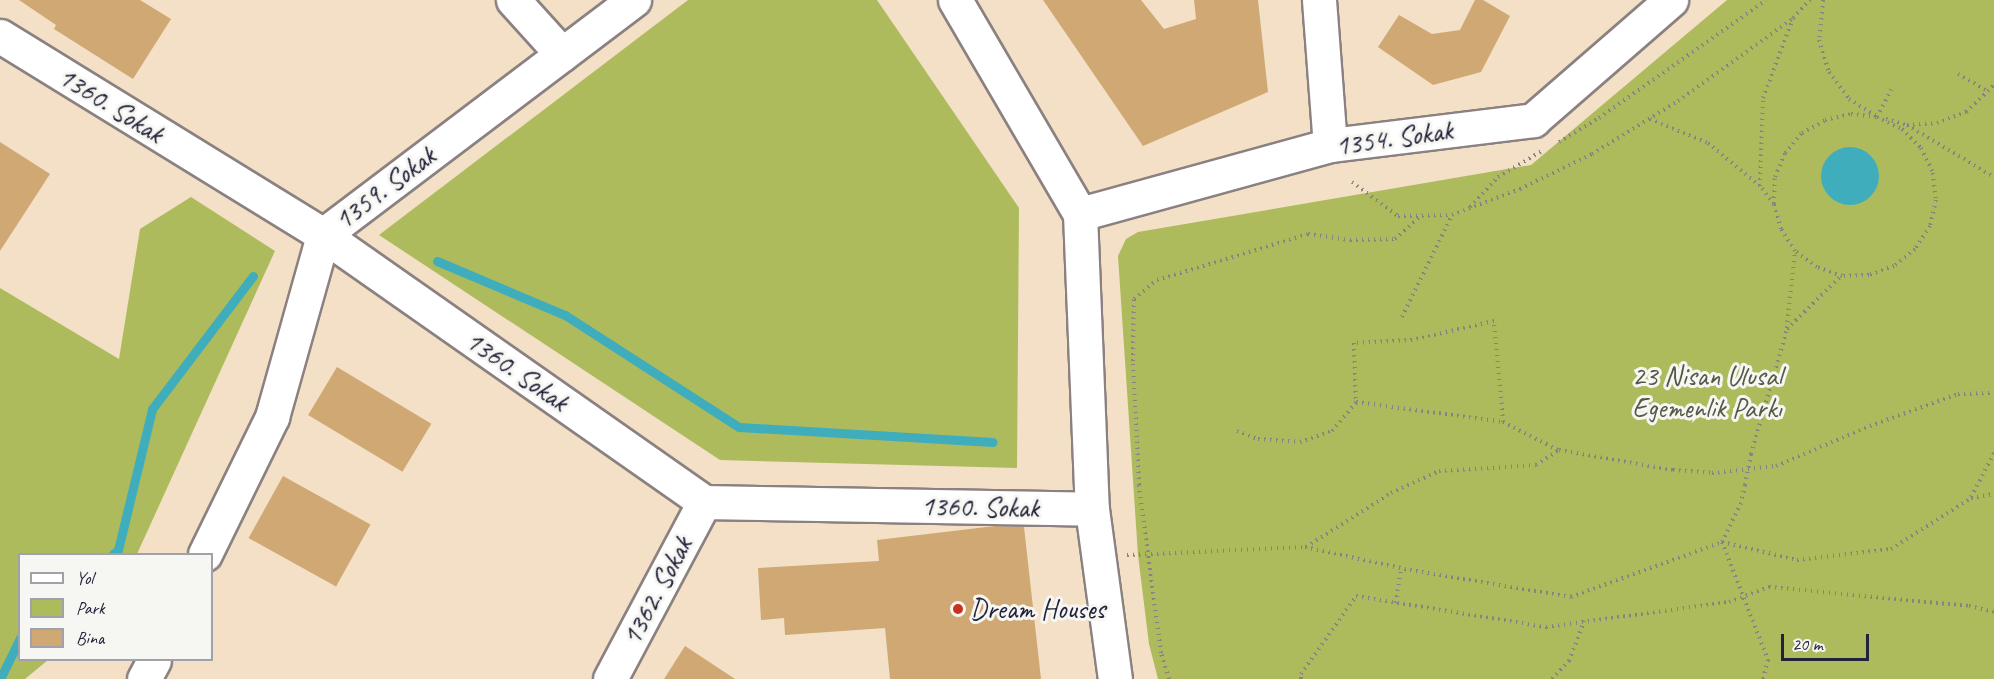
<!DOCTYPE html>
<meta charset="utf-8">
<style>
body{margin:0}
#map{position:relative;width:1994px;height:679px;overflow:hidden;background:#f3e0c6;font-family:Caveat,sans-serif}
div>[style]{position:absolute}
.green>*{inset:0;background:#adbb5d}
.water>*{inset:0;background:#40adbd}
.round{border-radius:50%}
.stream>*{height:9px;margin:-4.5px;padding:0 4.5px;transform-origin:4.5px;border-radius:4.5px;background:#40adbd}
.building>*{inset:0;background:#cfa873;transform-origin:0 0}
.path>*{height:4px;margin-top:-2px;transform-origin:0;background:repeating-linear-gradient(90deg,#8a8180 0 1.5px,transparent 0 6px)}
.roads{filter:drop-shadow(2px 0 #8a8180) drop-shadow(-2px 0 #8a8180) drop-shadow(0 2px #8a8180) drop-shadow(0 -2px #8a8180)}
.minor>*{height:33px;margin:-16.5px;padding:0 16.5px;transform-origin:16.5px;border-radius:16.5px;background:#fff}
.path-bridge>*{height:4px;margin-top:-2px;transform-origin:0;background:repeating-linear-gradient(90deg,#8a8180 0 1.5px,transparent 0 6px)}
.dots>*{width:16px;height:16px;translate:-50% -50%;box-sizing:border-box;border:3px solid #f6f6f2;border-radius:50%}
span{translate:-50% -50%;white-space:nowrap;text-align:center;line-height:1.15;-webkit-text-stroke:6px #f6f6f2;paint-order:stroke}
.street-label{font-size:28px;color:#22223b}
.park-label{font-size:28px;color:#535847}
.poi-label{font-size:28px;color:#22223b}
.left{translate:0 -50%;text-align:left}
.legend{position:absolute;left:18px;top:553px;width:195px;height:108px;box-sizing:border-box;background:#f6f6f2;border:2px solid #a1a1a9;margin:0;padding:8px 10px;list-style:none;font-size:18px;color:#22223b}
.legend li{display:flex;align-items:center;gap:12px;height:30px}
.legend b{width:30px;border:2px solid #a1a1a9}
.scale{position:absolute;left:1781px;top:634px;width:88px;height:27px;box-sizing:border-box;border:3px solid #22223b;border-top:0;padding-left:8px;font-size:18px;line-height:21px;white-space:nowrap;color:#22223b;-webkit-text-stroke:4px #f6f6f2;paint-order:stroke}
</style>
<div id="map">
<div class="green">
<i style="clip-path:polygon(688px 0,877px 0,1019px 208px,1017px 468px,720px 460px,379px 235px)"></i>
<i style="clip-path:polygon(1727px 0,1994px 0,1994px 679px,1158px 679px,1149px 644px,1138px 555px,1118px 256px,1126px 239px,1138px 232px,1531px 165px)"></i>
<i style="clip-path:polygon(191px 197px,275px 251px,137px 554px,20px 554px,20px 660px,48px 660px,25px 679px,0 679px,0 288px,119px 359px,140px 229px)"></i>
</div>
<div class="water">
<i class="round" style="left:1821px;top:147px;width:58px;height:58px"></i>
</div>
<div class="stream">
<i style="left:437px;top:261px;width:139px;rotate:22.9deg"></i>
<i style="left:565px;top:315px;width:207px;rotate:32.8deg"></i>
<i style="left:739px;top:427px;width:254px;rotate:3.4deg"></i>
<i style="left:113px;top:554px;width:6px;rotate:-39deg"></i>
<i style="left:118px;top:550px;width:145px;rotate:-76.4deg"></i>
<i style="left:152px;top:409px;width:167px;rotate:-52.8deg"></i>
<i style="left:0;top:679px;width:46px;rotate:-64deg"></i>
</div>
<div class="building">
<i style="clip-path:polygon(19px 0,140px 0,171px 19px,133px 79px,54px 29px,56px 25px)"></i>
<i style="clip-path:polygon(1043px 0,1141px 0,1164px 29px,1196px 19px,1194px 0,1258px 0,1268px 92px,1143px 146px)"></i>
<i style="clip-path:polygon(1475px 0,1483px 0,1510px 16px,1481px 72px,1433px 85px,1378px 47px,1399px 15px,1432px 34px,1460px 30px)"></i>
<i style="clip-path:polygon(0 142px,50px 174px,0 251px)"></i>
<i style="left:337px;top:367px;width:110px;height:56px;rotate:31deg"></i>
<i style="left:283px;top:476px;width:100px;height:71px;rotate:29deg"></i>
<i style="clip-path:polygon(995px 526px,1024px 527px,1041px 679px,890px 679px,885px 628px,785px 635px,784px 618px,761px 620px,758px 568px,879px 561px,877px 540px)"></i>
<i style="clip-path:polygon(685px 646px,735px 679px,664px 679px)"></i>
</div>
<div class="path">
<i style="left:1823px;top:0;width:40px;rotate:95.7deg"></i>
<i style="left:1819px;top:40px;width:34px;rotate:73deg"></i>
<i style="left:1829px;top:72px;width:34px;rotate:53deg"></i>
<i style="left:1849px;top:99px;width:32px;rotate:32deg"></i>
<i style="left:1958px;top:74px;width:36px;rotate:30deg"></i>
<i style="left:1877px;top:117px;width:31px;rotate:-63deg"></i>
<i style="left:1650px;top:119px;width:63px;rotate:22.5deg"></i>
<i style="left:1708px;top:143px;width:67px;rotate:39.6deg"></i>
<i style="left:1886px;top:119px;width:22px;rotate:16deg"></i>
<i style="left:1907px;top:125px;width:30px;rotate:-4deg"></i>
<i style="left:1937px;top:123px;width:31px;rotate:-21deg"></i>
<i style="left:1966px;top:112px;width:39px;rotate:-44deg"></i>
<i style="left:1907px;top:125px;width:101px;rotate:30.9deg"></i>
<i style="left:1559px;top:142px;width:47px;rotate:-31deg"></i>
<i style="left:1599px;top:118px;width:204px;rotate:-35.2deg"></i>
<i style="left:1352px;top:182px;width:57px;rotate:36.5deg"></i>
<i style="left:1398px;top:216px;width:54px;rotate:-1.1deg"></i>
<i style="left:1452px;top:215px;width:73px;rotate:-20.9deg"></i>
<i style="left:1520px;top:189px;width:80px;rotate:-25.9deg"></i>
<i style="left:1592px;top:154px;width:101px;rotate:-31.6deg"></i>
<i style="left:1678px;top:101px;width:140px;rotate:-35.7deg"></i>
<i style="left:1774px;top:204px;width:27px;rotate:-88deg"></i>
<i style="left:1775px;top:177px;width:26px;rotate:-67deg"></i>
<i style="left:1785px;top:153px;width:26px;rotate:-50deg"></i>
<i style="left:1802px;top:133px;width:26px;rotate:-29deg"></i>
<i style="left:1825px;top:120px;width:27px;rotate:-13deg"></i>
<i style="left:1851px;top:114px;width:26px;rotate:7deg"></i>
<i style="left:1877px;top:117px;width:28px;rotate:26deg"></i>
<i style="left:1902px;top:129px;width:27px;rotate:45deg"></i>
<i style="left:1921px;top:148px;width:28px;rotate:64deg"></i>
<i style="left:1933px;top:173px;width:27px;rotate:84deg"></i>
<i style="left:1936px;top:200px;width:27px;rotate:103deg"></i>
<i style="left:1930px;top:226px;width:27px;rotate:123deg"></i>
<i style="left:1915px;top:249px;width:27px;rotate:141deg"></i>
<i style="left:1894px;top:266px;width:27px;rotate:160deg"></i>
<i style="left:1869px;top:275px;width:27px;rotate:178deg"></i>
<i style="left:1842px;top:276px;width:27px;rotate:-160deg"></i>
<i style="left:1817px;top:267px;width:27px;rotate:-144deg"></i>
<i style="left:1795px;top:251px;width:26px;rotate:-122deg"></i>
<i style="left:1781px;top:229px;width:26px;rotate:-106deg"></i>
<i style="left:1774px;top:204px;width:23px;rotate:-128deg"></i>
<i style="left:1760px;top:186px;width:88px;rotate:-88deg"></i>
<i style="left:1763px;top:98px;width:85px;rotate:-69.4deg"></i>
<i style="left:1793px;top:18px;width:25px;rotate:-47deg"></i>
<i style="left:1470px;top:207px;width:41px;rotate:-47deg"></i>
<i style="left:1498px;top:177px;width:51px;rotate:-30.6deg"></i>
<i style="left:1402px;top:317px;width:114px;rotate:-63.9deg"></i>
<i style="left:1787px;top:328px;width:77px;rotate:-84.1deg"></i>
<i style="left:1503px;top:422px;width:101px;rotate:-95.1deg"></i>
<i style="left:1494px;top:321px;width:84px;rotate:167deg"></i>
<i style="left:1412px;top:340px;width:58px;rotate:177deg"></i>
<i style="left:1354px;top:343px;width:59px;rotate:88.1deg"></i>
<i style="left:1356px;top:402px;width:148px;rotate:7.7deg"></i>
<i style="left:1503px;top:422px;width:62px;rotate:27deg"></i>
<i style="left:1237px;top:431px;width:22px;rotate:21deg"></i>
<i style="left:1258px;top:439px;width:42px;rotate:4.1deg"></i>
<i style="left:1300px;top:442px;width:34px;rotate:-19deg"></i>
<i style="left:1332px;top:431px;width:38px;rotate:-50deg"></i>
<i style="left:1751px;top:454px;width:130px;rotate:-73.9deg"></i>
<i style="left:1787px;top:329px;width:76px;rotate:-44.5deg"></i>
<i style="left:1745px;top:485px;width:18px;rotate:103deg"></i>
<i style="left:1741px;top:503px;width:43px;rotate:116deg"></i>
<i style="left:1722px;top:542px;width:127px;rotate:68.7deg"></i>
<i style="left:1768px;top:660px;width:20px;rotate:105deg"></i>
<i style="left:1971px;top:497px;width:50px;rotate:-62.4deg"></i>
<i style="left:1306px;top:547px;width:101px;rotate:-32.4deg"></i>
<i style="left:1391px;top:493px;width:53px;rotate:-24.6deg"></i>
<i style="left:1439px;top:471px;width:97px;rotate:-3.5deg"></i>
<i style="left:1536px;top:465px;width:27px;rotate:-33deg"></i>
<i style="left:1559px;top:450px;width:116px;rotate:10deg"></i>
<i style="left:1673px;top:470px;width:39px;rotate:4deg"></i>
<i style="left:1712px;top:473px;width:64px;rotate:-6.2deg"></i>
<i style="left:1776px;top:466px;width:102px;rotate:-23.1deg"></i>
<i style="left:1870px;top:426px;width:94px;rotate:-20deg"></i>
<i style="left:1958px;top:394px;width:36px;rotate:-2deg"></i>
<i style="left:1127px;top:555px;width:178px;rotate:-2.6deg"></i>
<i style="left:1305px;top:547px;width:107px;rotate:12.4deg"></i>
<i style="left:1410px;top:570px;width:163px;rotate:9.5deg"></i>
<i style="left:1571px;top:597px;width:161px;rotate:-20deg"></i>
<i style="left:1722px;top:542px;width:77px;rotate:13.5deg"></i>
<i style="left:1797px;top:560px;width:95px;rotate:-6.7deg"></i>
<i style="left:1891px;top:549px;width:95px;rotate:-32.5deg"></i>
<i style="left:1971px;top:498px;width:23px;rotate:-10deg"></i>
<i style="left:1396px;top:603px;width:35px;rotate:-82deg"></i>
<i style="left:1169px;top:679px;width:27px;rotate:-107deg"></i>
<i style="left:1161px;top:653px;width:169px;rotate:-97.5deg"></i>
<i style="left:1139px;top:485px;width:124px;rotate:-92.8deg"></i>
<i style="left:1133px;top:361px;width:62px;rotate:-89.1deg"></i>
<i style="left:1134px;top:299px;width:30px;rotate:-40deg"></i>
<i style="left:1157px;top:280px;width:158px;rotate:-16.9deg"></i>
<i style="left:1308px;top:234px;width:42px;rotate:8.1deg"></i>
<i style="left:1350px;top:240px;width:45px;rotate:-1.3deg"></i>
<i style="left:1395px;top:239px;width:36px;rotate:-42deg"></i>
<i style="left:1301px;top:679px;width:5px;rotate:-90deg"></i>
<i style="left:1301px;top:674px;width:95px;rotate:-54.8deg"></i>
<i style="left:1356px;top:596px;width:193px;rotate:9.3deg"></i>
<i style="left:1546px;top:627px;width:185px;rotate:-7.8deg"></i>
<i style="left:1729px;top:602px;width:43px;rotate:-20.6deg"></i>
<i style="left:1769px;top:587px;width:201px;rotate:5.4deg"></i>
<i style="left:1969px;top:606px;width:26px;rotate:13deg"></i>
<i style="left:1552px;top:679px;width:25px;rotate:-47deg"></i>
<i style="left:1569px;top:661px;width:43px;rotate:-69.4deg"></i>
</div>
<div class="roads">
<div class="minor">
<i style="left:513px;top:0;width:73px;rotate:47.8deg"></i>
<i style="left:955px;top:0;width:248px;rotate:59.7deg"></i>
<i style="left:1080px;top:214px;width:295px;rotate:87.7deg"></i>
<i style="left:1092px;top:509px;width:172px;rotate:82.3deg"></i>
<i style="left:1319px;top:0;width:145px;rotate:85.7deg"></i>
<i style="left:0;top:36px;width:379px;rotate:31.6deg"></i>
<i style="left:323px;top:235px;width:465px;rotate:35deg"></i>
<i style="left:704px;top:502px;width:388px;rotate:1deg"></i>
<i style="left:1080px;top:214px;width:259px;rotate:-15.4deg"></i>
<i style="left:1330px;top:145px;width:205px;rotate:-7deg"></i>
<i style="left:1533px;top:120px;width:183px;rotate:-41deg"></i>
<i style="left:205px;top:554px;width:153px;rotate:-63.9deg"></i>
<i style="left:272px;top:417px;width:189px;rotate:-74.3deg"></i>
<i style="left:323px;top:235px;width:390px;rotate:-37.1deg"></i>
<i style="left:144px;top:679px;width:21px;rotate:-62deg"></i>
<i style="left:610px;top:679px;width:200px;rotate:-62deg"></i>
</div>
</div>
<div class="path-bridge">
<i style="left:1745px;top:485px;width:32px;rotate:-79deg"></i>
</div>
<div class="dots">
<i style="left:958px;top:609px;background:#c8321e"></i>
</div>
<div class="street-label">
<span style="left:111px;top:105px;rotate:32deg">1360. Sokak</span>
<span style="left:1394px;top:138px;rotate:-8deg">1354. Sokak</span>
<span style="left:385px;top:188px;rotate:-37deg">1359. Sokak</span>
<span style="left:517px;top:371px;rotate:35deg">1360. Sokak</span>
<span style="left:980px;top:507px;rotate:1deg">1360. Sokak</span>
<span style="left:657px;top:591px;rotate:-62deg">1362. Sokak</span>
</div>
<div class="park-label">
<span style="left:1707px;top:392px">23 Nisan Ulusal<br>Egemenlik Parkı</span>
</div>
<div class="poi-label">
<span class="left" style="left:970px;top:609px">Dream Houses</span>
</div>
<ul class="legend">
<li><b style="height:8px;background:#fff"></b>Yol</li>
<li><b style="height:16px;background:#adbb5d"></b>Park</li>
<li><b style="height:16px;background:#cfa873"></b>Bina</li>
</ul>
<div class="scale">20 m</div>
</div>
